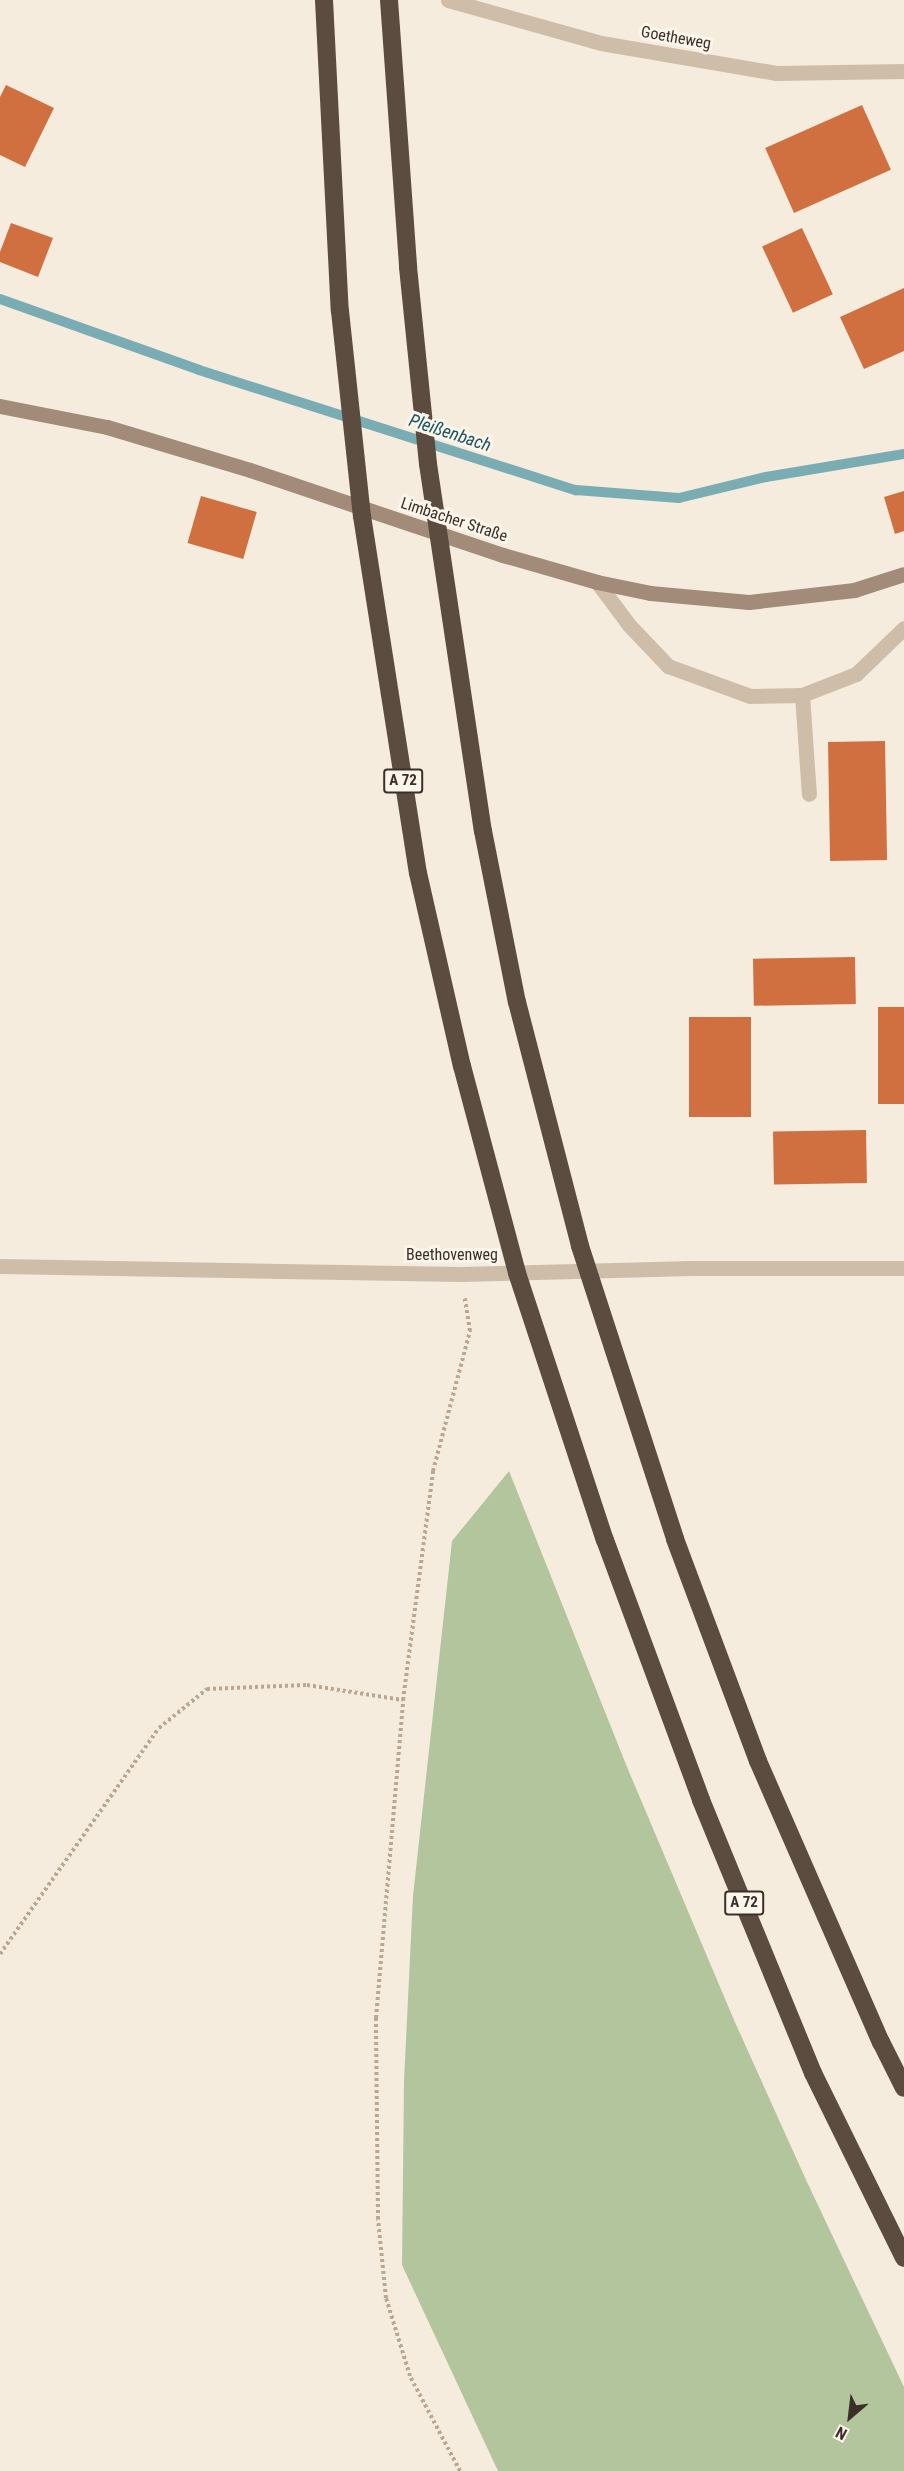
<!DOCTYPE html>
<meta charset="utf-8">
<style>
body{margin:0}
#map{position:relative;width:904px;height:2471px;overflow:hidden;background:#f5ecdd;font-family:"Roboto Condensed",sans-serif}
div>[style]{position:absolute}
.green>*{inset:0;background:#b3c59c}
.stream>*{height:10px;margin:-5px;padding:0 5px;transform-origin:5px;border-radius:5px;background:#7aacb4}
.building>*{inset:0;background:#d07040;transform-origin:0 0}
.path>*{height:4px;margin-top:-2px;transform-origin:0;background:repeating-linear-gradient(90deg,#baa792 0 3px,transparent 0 6px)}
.lane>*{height:15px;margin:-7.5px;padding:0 7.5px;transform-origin:7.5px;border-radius:7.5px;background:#cebda8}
.street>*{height:15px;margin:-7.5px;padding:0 7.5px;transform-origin:7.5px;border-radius:7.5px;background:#cebda8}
.secondary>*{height:15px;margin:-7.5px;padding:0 7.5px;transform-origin:7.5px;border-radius:7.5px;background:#a28c79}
.highway>*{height:18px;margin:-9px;padding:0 9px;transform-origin:9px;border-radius:9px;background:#5c4b3f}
.highway-bridge>*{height:18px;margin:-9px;padding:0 9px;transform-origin:9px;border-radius:9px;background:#5c4b3f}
span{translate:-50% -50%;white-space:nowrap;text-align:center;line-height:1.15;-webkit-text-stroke:6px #fbf5eb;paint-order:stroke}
.shield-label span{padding:2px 4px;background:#fbf5eb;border:2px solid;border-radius:4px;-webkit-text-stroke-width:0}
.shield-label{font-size:15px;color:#3a3029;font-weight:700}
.street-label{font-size:16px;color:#3a3029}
.water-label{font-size:18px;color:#1a5560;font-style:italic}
.north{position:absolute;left:820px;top:2387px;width:60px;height:60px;-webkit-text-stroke:4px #fbf5eb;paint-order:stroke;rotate:208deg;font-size:16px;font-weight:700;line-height:24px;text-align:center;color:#3a3029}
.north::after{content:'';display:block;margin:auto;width:21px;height:27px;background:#3a3029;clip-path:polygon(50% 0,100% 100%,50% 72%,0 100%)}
</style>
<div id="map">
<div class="green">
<i style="clip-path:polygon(509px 1471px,627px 1767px,734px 2020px,807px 2182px,904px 2387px,904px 2471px,498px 2471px,402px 2265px,404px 2081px,413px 1896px,452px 1541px)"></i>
</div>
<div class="stream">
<i style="left:0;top:299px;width:211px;rotate:19.6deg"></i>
<i style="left:199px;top:370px;width:396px;rotate:17.7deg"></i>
<i style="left:576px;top:490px;width:103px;rotate:4.4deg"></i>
<i style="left:679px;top:498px;width:89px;rotate:-13.6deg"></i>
<i style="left:766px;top:477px;width:140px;rotate:-9.5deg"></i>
</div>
<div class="building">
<i style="clip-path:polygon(6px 85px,54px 108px,25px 167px,0 155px,0 97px)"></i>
<i style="left:862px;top:105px;width:71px;height:106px;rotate:66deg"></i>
<i style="clip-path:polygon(11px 223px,53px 238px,38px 277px,0 262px,0 252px)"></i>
<i style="left:802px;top:228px;width:73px;height:44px;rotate:65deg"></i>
<i style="clip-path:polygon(904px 288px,904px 351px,864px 369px,840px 317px)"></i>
<i style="clip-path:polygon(904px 491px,904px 531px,895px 534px,884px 497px)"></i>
<i style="left:201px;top:496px;width:58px;height:49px;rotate:16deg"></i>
<i style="left:885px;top:741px;width:119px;height:57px;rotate:89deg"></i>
<i style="left:855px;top:957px;width:47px;height:102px;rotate:89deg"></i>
<i style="left:904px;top:1007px;width:97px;height:26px;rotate:90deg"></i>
<i style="left:689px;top:1017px;width:62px;height:100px"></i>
<i style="left:866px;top:1130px;width:53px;height:93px;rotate:89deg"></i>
</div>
<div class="path">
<i style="left:0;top:1954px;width:276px;rotate:-54.9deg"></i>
<i style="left:159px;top:1728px;width:62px;rotate:-39.1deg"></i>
<i style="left:207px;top:1689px;width:100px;rotate:-2.3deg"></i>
<i style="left:307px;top:1685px;width:97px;rotate:8.9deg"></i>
<i style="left:460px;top:2471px;width:107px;rotate:-117.8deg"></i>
<i style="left:410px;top:2376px;width:82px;rotate:-107.1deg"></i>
<i style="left:386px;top:2298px;width:79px;rotate:-95.8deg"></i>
<i style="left:378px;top:2219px;width:201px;rotate:-90.6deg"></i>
<i style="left:376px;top:2018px;width:319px;rotate:-85.1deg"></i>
<i style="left:403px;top:1700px;width:231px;rotate:-82.5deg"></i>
<i style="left:433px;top:1471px;width:145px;rotate:-75.2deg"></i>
<i style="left:470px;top:1331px;width:33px;rotate:-99deg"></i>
</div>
<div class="lane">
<i style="left:597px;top:582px;width:54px;rotate:53.3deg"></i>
<i style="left:629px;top:625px;width:57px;rotate:46.4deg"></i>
<i style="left:668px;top:666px;width:87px;rotate:20.1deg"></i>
<i style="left:750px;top:696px;width:52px;rotate:-1.1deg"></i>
<i style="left:802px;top:695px;width:58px;rotate:-21.3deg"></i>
<i style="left:856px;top:674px;width:66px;rotate:-43.8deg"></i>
<i style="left:802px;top:695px;width:99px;rotate:86deg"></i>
</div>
<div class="street">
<i style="left:448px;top:0;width:159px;rotate:15.7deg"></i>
<i style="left:601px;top:43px;width:178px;rotate:9.7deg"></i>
<i style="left:776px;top:73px;width:128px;rotate:-0.9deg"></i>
<i style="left:0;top:1266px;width:461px;rotate:1deg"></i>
<i style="left:461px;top:1274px;width:231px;rotate:-1.5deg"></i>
<i style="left:692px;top:1268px;width:212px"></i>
</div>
<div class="secondary">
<i style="left:0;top:406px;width:109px;rotate:11.1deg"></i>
<i style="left:107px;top:427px;width:149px;rotate:16.7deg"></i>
<i style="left:250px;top:470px;width:267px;rotate:18.6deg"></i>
<i style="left:503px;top:555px;width:98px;rotate:16deg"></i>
<i style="left:597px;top:582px;width:54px;rotate:11.7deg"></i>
<i style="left:650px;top:593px;width:99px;rotate:5.2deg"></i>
<i style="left:749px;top:602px;width:106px;rotate:-6.5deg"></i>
<i style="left:854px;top:590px;width:52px;rotate:-17.7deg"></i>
</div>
<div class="highway">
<i style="left:675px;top:1539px;width:237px;rotate:69.5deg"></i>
<i style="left:758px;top:1761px;width:307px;rotate:66.4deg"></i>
<i style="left:881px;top:2042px;width:51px;rotate:63.4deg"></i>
<i style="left:605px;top:1540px;width:277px;rotate:69.7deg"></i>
<i style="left:701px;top:1800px;width:295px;rotate:67.7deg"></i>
<i style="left:813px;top:2073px;width:206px;rotate:63.8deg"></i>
</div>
<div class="highway-bridge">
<i style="left:324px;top:0;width:311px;rotate:87.1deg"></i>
<i style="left:340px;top:311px;width:206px;rotate:83.9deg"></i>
<i style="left:362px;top:516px;width:361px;rotate:81.1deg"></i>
<i style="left:418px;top:873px;width:198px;rotate:77.2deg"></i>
<i style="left:462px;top:1066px;width:214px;rotate:75.1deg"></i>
<i style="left:517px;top:1273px;width:281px;rotate:71.8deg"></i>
<i style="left:389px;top:0;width:268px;rotate:85.9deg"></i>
<i style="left:408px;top:267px;width:198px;rotate:84.2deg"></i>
<i style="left:428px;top:464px;width:371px;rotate:81.5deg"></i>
<i style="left:483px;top:831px;width:174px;rotate:78.8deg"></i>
<i style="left:517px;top:1002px;width:252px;rotate:75.5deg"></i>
<i style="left:580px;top:1246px;width:308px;rotate:72deg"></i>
</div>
<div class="shield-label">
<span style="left:403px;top:781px">A 72</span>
<span style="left:744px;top:1903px">A 72</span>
</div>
<div class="street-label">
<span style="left:676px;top:38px;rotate:10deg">Goetheweg</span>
<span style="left:454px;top:520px;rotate:18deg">Limbacher Straße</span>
<span style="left:452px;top:1255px">Beethovenweg</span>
</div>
<div class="water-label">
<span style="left:450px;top:433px;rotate:18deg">Pleißenbach</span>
</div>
<div class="north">N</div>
</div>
